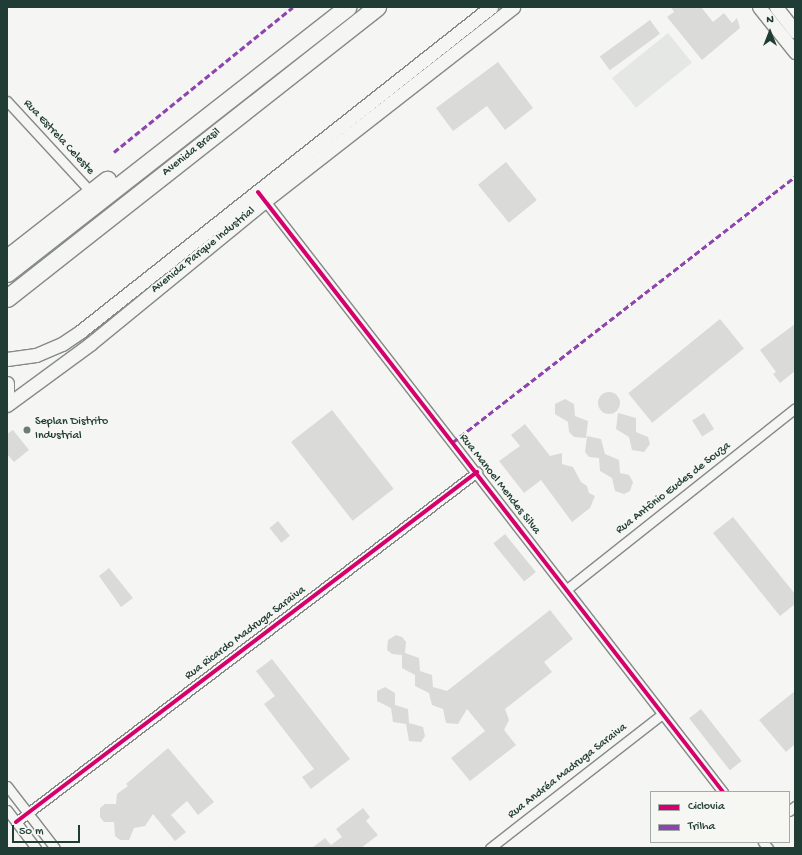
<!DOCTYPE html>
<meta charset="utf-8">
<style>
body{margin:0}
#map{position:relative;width:802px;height:855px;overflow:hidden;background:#f5f5f3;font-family:"Gochi Hand",sans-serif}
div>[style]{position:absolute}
.green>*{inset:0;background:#e4e7e3;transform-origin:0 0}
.building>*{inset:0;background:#dadbd9;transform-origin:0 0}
.round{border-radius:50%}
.roads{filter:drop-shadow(1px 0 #858a88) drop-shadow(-1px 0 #858a88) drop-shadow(0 1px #858a88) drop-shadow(0 -1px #858a88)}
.street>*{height:9px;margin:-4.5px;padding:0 4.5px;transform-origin:4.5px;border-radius:4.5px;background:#f5f5f3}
.secondary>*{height:13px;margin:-6.5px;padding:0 6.5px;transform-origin:6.5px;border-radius:6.5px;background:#f5f5f3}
.highway>*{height:17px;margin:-8.5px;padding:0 8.5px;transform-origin:8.5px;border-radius:8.5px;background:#f5f5f3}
.quiet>*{height:3px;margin-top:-1.5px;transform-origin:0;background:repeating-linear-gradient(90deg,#8e44ad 0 6px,transparent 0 9px)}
.cycleway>*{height:4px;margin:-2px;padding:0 2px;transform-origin:2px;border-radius:2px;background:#d6006c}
.dots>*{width:11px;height:11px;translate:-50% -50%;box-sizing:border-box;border:2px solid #f6f6f2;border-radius:50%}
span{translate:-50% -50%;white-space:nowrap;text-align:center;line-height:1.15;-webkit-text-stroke:3px #f6f6f2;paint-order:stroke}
.street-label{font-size:12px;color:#1f3d34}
.poi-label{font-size:12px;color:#1f3d34}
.left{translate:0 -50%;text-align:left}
.frame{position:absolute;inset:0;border:8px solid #1f3d34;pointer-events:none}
.legend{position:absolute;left:650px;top:791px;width:140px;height:52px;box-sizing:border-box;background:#f6f6f2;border:1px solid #a0aca6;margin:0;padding:5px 7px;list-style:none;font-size:12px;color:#1f3d34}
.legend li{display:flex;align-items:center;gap:8px;height:20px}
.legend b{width:20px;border:1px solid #a0aca6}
.north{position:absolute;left:750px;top:12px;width:40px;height:40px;-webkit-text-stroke:3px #f6f6f2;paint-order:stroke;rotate:0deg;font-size:11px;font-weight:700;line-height:16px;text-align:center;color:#1f3d34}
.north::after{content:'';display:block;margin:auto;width:14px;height:18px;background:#1f3d34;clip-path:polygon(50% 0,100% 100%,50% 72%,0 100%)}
.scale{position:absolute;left:12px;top:825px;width:68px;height:18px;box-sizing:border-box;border:2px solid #1f3d34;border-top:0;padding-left:5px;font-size:12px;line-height:14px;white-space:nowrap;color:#1f3d34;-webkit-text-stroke:3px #f6f6f2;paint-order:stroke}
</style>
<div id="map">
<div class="green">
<i style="left:668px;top:33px;width:38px;height:72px;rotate:51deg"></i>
</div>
<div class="building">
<i style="clip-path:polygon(671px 7px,701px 7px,713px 22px,724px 13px,732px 23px,737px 18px,740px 28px,702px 60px,667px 17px,674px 12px)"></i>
<i style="left:650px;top:20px;width:17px;height:62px;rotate:54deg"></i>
<i style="clip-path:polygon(498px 62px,533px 108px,505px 130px,487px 106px,453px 131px,436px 108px)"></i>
<i style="left:506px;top:162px;width:49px;height:36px;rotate:51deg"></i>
<i style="left:720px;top:319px;width:38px;height:118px;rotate:51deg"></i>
<i style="clip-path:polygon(795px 324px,795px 371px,780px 383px,773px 374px,776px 372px,760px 350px)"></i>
<i class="round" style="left:598px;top:392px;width:22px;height:22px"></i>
<i style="clip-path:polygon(565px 399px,574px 404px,575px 416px,588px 421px,586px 438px,574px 437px,569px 432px,568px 422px,555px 414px,555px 404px)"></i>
<i style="left:332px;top:410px;width:100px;height:52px;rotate:52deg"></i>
<i style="clip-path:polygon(618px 413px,636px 418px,636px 432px,648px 437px,650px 444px,644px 452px,632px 450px,629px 437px,616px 429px)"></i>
<i style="left:704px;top:413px;width:19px;height:14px;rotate:58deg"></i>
<i style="clip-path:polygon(525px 424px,550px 456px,562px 453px,562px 464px,573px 467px,581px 482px,587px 486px,589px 493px,595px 496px,590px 508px,572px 522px,541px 480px,524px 493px,499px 461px,520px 446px,511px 435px)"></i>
<i style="clip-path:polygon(13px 430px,29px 450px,14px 462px,7px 454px,7px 434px)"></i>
<i style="clip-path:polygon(587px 436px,601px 439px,605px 454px,619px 460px,620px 473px,629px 475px,633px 482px,630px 491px,624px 494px,615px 491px,612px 478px,600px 471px,599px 458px,589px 457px,585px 452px)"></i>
<i style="clip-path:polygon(733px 517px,795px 594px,795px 604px,780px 616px,713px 533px)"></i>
<i style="left:278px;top:521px;width:19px;height:11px;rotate:51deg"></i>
<i style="left:505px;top:534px;width:49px;height:15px;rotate:51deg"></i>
<i style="clip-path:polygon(109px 568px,133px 598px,121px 607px,99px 576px)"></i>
<i style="clip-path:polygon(550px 610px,573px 639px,544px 662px,552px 672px,505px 709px,509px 720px,504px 730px,516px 745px,470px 781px,451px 758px,485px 731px,467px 709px,458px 724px,446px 723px,443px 709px,432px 705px,429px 693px,415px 686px,415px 675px,402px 668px,402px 655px,392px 654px,387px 650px,388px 640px,396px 635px,402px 637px,406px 642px,405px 653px,419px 658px,420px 671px,432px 675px,433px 687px,447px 691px)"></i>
<i style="clip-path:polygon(272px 659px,350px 759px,311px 789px,302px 777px,314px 769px,264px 704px,275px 696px,256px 671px)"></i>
<i style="clip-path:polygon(385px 687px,395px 693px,395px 705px,408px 709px,409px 723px,423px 727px,425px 736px,421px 742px,409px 741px,406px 724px,393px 722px,391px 708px,377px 701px,377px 691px)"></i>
<i style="clip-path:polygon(795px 691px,795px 744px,786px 752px,759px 720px)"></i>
<i style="left:701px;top:709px;width:66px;height:15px;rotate:52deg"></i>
<i style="clip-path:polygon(168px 748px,214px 802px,198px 815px,187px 801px,171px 815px,186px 832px,175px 841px,153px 814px,145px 826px,134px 828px,129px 840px,120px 840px,115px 836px,114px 822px,104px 822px,100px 817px,100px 808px,105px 804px,116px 804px,117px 794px,128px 786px,126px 784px)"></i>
<i style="clip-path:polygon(363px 808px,370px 817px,366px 821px,378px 835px,361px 848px,312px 848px,325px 838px,331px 845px,342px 837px,336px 829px)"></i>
</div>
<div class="roads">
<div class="street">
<i style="left:7px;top:101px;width:124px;rotate:47.3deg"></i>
<i style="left:262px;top:197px;width:753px;rotate:52.23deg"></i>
<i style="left:567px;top:589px;width:291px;rotate:-38.4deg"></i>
<i style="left:7px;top:786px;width:78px;rotate:52.3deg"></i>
<i style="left:7px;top:810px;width:48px;rotate:52.7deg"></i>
<i style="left:789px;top:811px;width:8px;rotate:-40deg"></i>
<i style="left:16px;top:822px;width:579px;rotate:-37.21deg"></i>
<i style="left:763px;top:842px;width:8px;rotate:50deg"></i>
<i style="left:490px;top:848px;width:217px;rotate:-37.9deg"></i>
</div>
<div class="secondary">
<i style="left:759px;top:7px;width:58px;rotate:51.3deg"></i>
<i style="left:776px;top:7px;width:31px;rotate:52deg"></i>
<i style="left:7px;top:359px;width:29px;rotate:-8deg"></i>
<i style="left:36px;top:355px;width:28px;rotate:-23deg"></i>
<i style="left:62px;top:344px;width:23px;rotate:-34deg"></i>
<i style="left:81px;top:331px;width:523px;rotate:-38.32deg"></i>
<i style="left:7px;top:383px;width:11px;rotate:90deg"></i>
<i style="left:7px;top:405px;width:103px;rotate:-36.3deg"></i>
<i style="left:90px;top:344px;width:226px;rotate:-39.3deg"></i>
<i style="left:265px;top:201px;width:315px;rotate:-38deg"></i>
</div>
<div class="highway">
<i style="left:7px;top:258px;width:127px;rotate:-38deg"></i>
<i style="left:7px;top:273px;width:432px;rotate:-38deg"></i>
<i style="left:7px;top:298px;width:471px;rotate:-38.2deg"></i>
</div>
</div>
<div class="quiet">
<i style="left:114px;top:152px;width:230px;rotate:-39deg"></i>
<i style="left:453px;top:442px;width:433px;rotate:-37.8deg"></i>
</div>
<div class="cycleway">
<i style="left:258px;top:192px;width:759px;rotate:52.22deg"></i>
<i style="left:16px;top:822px;width:579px;rotate:-37.21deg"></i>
</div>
<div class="dots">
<i style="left:27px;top:430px;background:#6a7d77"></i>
</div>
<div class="street-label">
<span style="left:58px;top:138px;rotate:47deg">Rua Estrela Celeste</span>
<span style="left:192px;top:153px;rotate:-38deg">Avenida Brasil</span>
<span style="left:204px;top:251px;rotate:-39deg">Avenida Parque Industrial</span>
<span style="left:499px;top:485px;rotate:52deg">Rua Manoel Mendes Silva</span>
<span style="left:674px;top:489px;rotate:-38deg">Rua Antônio Eudes de Souza</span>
<span style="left:246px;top:634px;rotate:-37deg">Rua Ricardo Madruga Saraiva</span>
<span style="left:568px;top:772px;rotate:-38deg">Rua Andréa Madruga Saraiva</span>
</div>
<div class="poi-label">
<span class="left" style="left:35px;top:430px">Seplan Distrito<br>Industrial</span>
</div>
<div class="frame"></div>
<ul class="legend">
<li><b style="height:5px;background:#d6006c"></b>Ciclovia</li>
<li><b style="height:5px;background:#8e44ad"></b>Trilha</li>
</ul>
<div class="north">N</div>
<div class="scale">50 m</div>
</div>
